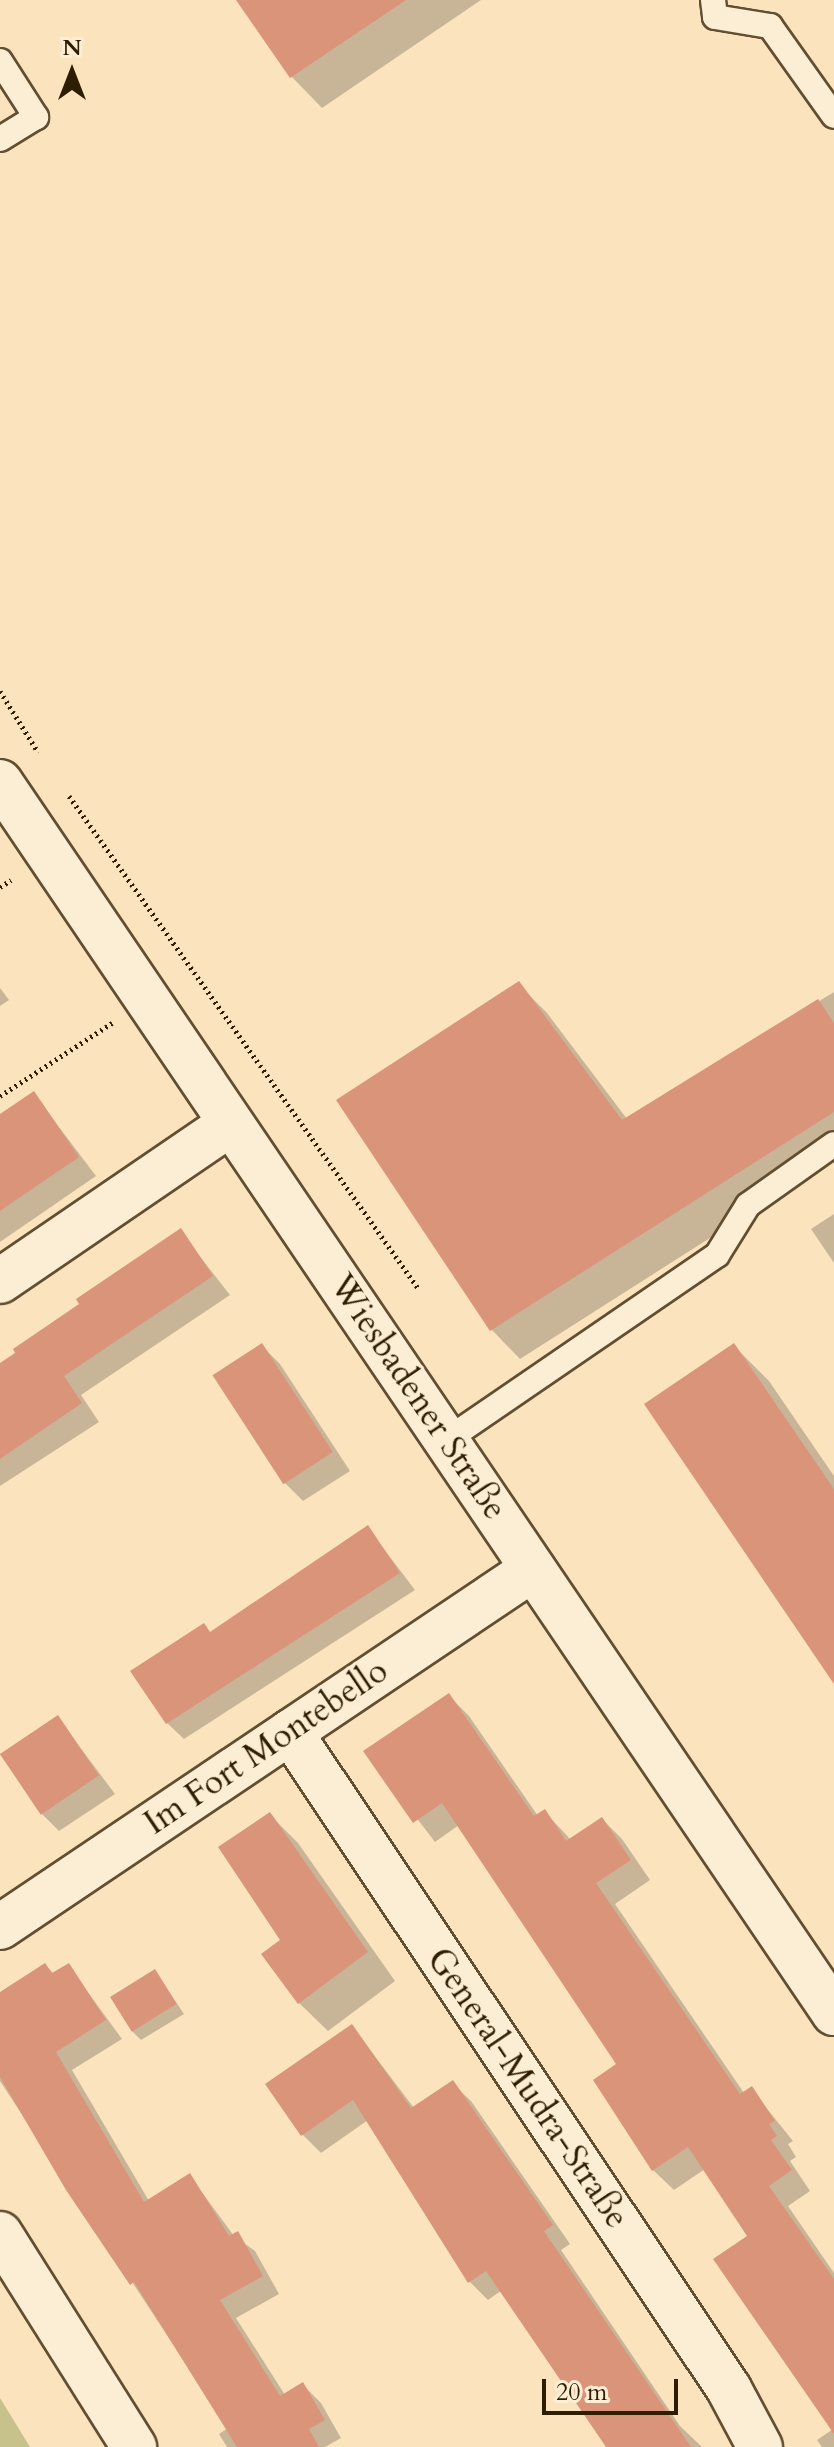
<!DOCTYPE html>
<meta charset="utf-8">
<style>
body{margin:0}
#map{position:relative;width:834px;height:2447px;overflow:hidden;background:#fbe3be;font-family:Cardo,serif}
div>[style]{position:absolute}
.green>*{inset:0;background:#c7c18c}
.shadow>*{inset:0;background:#0003}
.building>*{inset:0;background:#da947a;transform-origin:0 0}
.path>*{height:5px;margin-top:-2.5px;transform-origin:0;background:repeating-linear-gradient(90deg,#2f1d01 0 2px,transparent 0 6px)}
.roads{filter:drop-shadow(2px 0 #624e30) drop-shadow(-2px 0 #624e30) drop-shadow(0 2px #624e30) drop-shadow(0 -2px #624e30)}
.service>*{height:24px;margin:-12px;padding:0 12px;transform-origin:12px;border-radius:12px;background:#fcedd5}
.minor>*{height:44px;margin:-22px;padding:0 22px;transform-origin:22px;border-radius:22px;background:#fcedd5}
.secondary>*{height:44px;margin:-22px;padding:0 22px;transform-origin:22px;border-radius:22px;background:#fcedd5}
span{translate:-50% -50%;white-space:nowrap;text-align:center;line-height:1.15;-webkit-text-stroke:6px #fcedd5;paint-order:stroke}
.street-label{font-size:34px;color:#2f1d01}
.north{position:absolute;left:32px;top:32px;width:80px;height:80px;-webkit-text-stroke:6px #fcedd5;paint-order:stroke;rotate:0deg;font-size:22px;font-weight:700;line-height:32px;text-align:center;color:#2f1d01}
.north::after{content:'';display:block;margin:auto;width:28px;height:36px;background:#2f1d01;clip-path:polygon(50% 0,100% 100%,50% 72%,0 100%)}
.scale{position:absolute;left:542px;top:2379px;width:136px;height:36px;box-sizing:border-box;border:4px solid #2f1d01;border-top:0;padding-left:10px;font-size:24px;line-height:28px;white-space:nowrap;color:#2f1d01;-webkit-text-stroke:6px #fcedd5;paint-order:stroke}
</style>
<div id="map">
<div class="green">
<i style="clip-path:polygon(0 2398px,30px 2447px,0 2447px)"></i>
</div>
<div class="shadow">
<i style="clip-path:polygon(239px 0,481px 0,322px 108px,292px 77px)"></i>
<i style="clip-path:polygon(518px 984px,547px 1013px,627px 1119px,834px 992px,834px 1159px,520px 1359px,492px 1330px,339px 1101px)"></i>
<i style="clip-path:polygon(0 988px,9px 1000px,0 1006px)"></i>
<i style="clip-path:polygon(34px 1094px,96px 1176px,0 1242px,0 1117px)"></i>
<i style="clip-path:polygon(834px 1214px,834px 1263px,811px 1229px)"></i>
<i style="clip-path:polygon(180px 1231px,230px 1295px,81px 1395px,99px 1422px,0 1486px,0 1366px)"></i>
<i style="clip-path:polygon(262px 1346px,280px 1364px,350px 1471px,303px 1501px,285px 1483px,215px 1376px)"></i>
<i style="clip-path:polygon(734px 1346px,769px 1381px,834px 1476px,834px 1680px)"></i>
<i style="clip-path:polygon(368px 1528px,415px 1590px,184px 1739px,167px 1723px,211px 1633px)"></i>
<i style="clip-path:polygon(449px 1696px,469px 1716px,538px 1816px,545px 1812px,571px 1840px,602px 1819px,622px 1839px,650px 1880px,615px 1904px,744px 2093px,751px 2089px,793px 2141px,788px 2144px,796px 2157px,790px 2161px,810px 2191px,788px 2206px,834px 2273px,834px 2447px,822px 2447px,817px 2440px,833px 2429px,750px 2236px,705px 2169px,674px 2190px,653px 2170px,618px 2065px,459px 1825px,435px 1842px,366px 1752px)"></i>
<i style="clip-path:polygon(58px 1718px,115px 1794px,59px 1831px,41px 1813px)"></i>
<i style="clip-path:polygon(270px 1815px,298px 1843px,395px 1981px,328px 2031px,299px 2003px,283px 1941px)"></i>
<i style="clip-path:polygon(45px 1965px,54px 1974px,68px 1965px,122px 2039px,72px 2070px,149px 2201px,190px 2176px,234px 2236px,255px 2251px,279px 2294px,236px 2318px,285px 2395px,303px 2385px,321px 2403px,341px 2438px,325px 2447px,227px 2447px,219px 2434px,228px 2428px,0 2081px,0 1994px)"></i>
<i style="clip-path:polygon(155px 1971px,184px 2014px,141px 2040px,132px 2031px)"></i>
<i style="clip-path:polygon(352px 2026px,414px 2108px,452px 2083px,471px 2101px,570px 2244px,561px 2250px,680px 2426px,702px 2447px,634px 2447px,502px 2290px,488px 2300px,470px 2282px,368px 2120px,321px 2153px,302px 2134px)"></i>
</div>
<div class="building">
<i style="clip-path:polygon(236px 0,406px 0,290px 78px)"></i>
<i style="clip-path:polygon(519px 981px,622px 1120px,818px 999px,834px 1023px,834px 1112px,490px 1331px,336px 1100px)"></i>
<i style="clip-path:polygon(34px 1091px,79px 1157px,0 1211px,0 1114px)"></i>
<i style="clip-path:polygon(181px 1228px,213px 1276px,64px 1376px,82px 1403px,0 1459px,0 1363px,15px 1353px,13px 1349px,79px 1304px,76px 1299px)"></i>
<i style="left:262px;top:1343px;width:130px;height:59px;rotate:57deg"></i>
<i style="clip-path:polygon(734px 1343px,834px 1489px,834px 1684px,644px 1404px)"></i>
<i style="clip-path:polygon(368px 1525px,400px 1573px,166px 1724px,130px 1671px,204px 1623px,210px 1632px)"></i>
<i style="clip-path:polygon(449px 1693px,534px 1816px,545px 1809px,566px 1841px,602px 1817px,631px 1860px,596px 1883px,740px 2094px,752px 2086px,775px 2121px,769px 2124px,777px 2136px,771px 2140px,792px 2170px,769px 2186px,834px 2279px,834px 2434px,713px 2259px,747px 2236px,688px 2147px,652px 2171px,593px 2080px,616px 2064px,442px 1803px,413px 1823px,363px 1751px)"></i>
<i style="left:58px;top:1715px;width:73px;height:70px;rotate:56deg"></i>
<i style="clip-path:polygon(270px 1812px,368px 1952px,298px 2004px,261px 1954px,280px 1940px,218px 1847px)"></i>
<i style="clip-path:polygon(45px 1963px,52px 1973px,69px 1963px,106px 2020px,56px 2052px,144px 2202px,190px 2173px,229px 2236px,238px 2231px,263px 2276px,220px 2300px,280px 2396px,303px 2382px,325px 2420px,309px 2429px,319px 2447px,237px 2447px,134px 2282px,130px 2285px,66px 2190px,0 2077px,0 1992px)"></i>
<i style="left:155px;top:1969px;width:41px;height:53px;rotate:58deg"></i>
<i style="clip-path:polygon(352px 2024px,411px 2108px,453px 2080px,553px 2225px,544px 2231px,691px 2447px,606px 2447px,486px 2271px,468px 2283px,353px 2100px,301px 2136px,265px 2084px)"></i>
</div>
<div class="path">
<i style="left:0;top:691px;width:72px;rotate:58.1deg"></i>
<i style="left:69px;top:796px;width:603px;rotate:54.65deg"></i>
<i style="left:0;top:887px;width:13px;rotate:-32deg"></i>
<i style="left:0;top:1096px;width:134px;rotate:-33.1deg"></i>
</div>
<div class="roads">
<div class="service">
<i style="left:713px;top:0;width:17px;rotate:83deg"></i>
<i style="left:715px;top:17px;width:56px;rotate:9.3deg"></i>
<i style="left:770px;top:26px;width:110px;rotate:54.6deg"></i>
<i style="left:0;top:61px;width:67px;rotate:57.3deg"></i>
<i style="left:36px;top:117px;width:42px;rotate:148.6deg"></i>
<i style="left:448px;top:1439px;width:326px;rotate:-34.4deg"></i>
<i style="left:717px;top:1255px;width:59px;rotate:-58.2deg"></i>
<i style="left:748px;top:1205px;width:105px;rotate:-35.3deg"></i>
</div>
<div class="minor">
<i style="left:0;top:1281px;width:278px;rotate:-34.3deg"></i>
<i style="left:290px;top:1732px;width:790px;rotate:56.25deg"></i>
<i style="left:729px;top:2389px;width:66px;rotate:61.9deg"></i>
<i style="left:0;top:1927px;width:642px;rotate:-33.89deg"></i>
<i style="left:0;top:2234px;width:252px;rotate:57.8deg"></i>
</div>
<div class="secondary">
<i style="left:0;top:782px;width:1487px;rotate:55.88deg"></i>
</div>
</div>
<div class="street-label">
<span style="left:418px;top:1397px;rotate:56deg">Wiesbadener Straße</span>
<span style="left:266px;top:1747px;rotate:-34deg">Im Fort Montebello</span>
<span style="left:528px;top:2088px;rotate:56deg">General-Mudra-Straße</span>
</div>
<div class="north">N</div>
<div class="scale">20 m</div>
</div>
